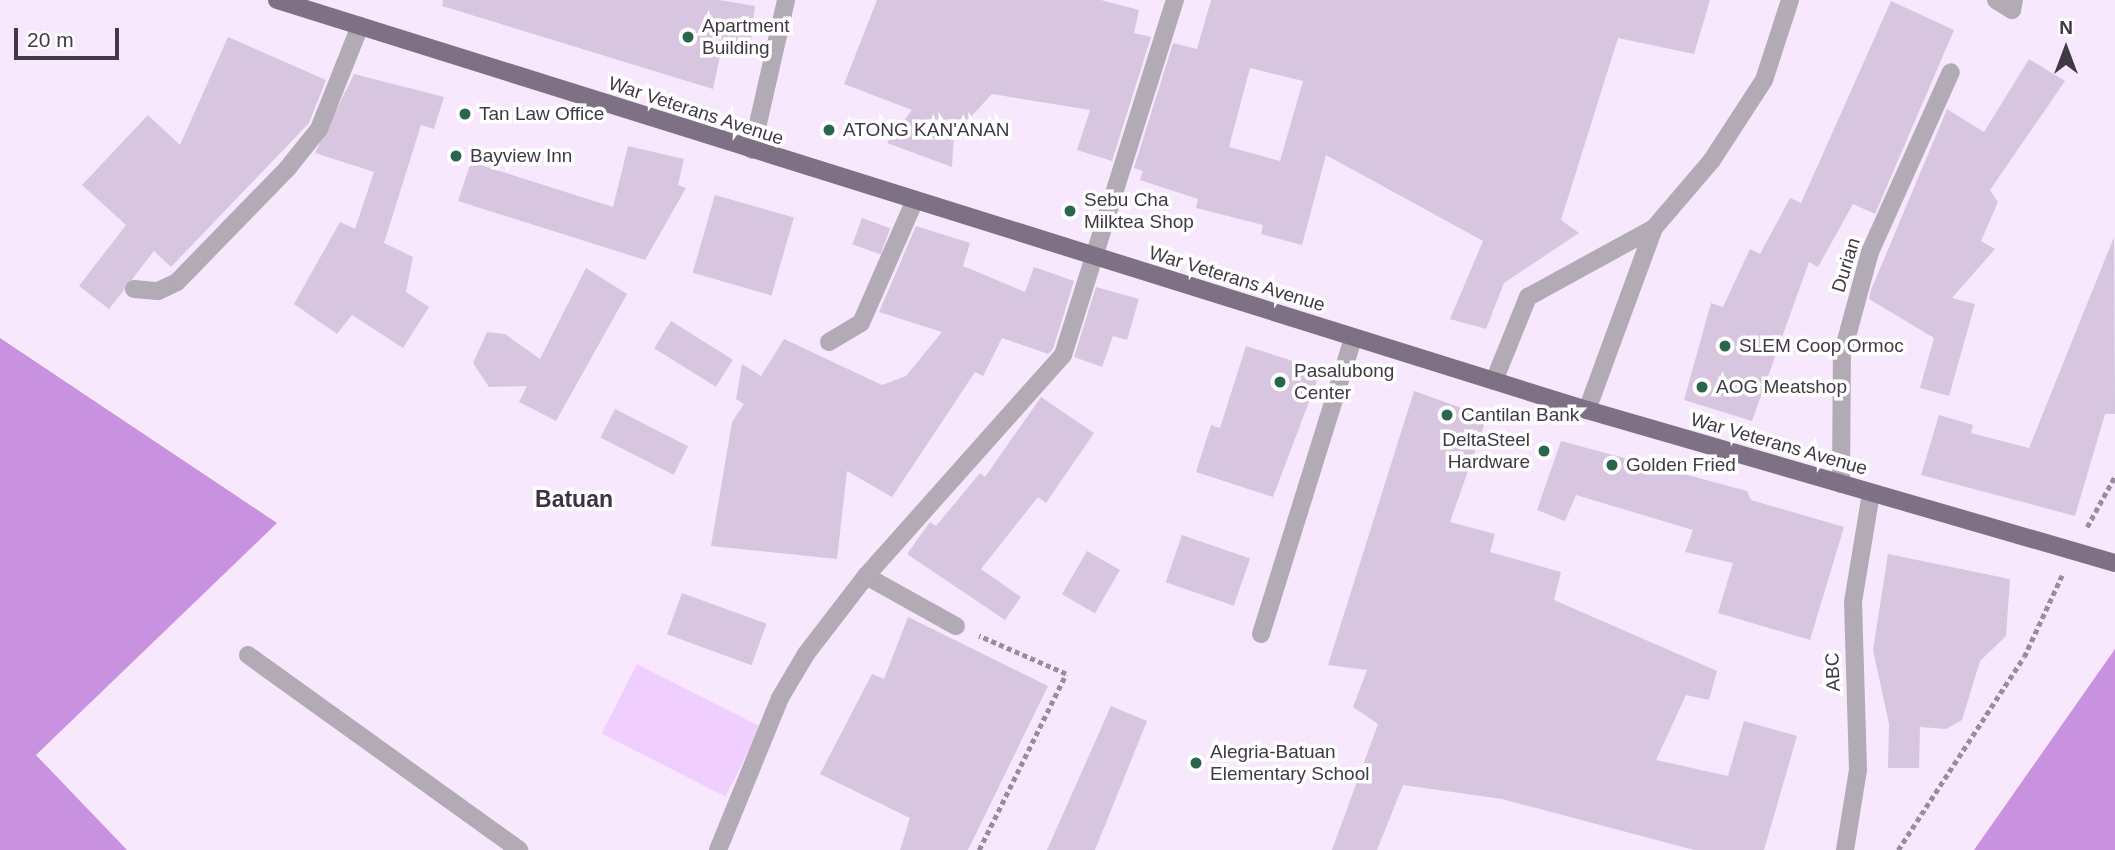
<!DOCTYPE html>
<style>
body{margin:0}
#map{position:relative;width:2115px;height:850px;overflow:hidden;background:#f7e8fe;font-family:Helvetica,sans-serif}
div>[style]{position:absolute}
.green>*{inset:0;background:#f0cfff;transform-origin:0 0}
.water>*{inset:0;background:#c992e0}
.building>*{inset:0;background:#d8c6e1;transform-origin:0 0}
.path>*{height:4.5px;margin-top:-2.25px;transform-origin:0;background:repeating-linear-gradient(90deg,#988d9d 0 5px,transparent 0 8.5px)}
.minor>*{height:18px;margin:-9px;padding:0 9px;transform-origin:9px;border-radius:9px;background:#b2aab5}
.major>*{height:18px;margin:-9px;padding:0 9px;transform-origin:9px;border-radius:9px;background:#7f7185}
.dots>*{width:19px;height:19px;translate:-50% -50%;box-sizing:border-box;border:4px solid #fff;border-radius:50%}
span{translate:-50% -50%;white-space:nowrap;text-align:center;line-height:1.15;-webkit-text-stroke:7px #fff;paint-order:stroke}
.poi-label{font-size:19px;color:#413a44}
.left{translate:0 -50%;text-align:left}
.right{translate:-100% -50%;text-align:right}
.street-label{font-size:19px;color:#413a44}
.quarter-label{font-size:23px;color:#3f3146;font-weight:700}
.north{position:absolute;left:2031px;top:14px;width:70px;height:70px;-webkit-text-stroke:5px #fff;paint-order:stroke;rotate:0deg;font-size:19px;font-weight:700;line-height:28px;text-align:center;color:#413a44}
.north::after{content:'';display:block;margin:auto;width:24px;height:32px;background:#413a44;clip-path:polygon(50% 0,100% 100%,50% 72%,0 100%)}
.scale{position:absolute;left:14px;top:28px;width:105px;height:32px;box-sizing:border-box;border:4px solid #413a44;border-top:0;padding-left:9px;font-size:21px;line-height:24px;white-space:nowrap;color:#413a44;-webkit-text-stroke:5px #fff;paint-order:stroke}
</style>
<div id="map">
<div class="green">
<i style="left:637px;top:664px;width:139px;height:78px;rotate:27deg"></i>
</div>
<div class="water">
<i style="clip-path:polygon(0 338px,277px 523px,36px 755px,127px 850px,0 850px)"></i>
<i style="clip-path:polygon(2115px 649px,2115px 850px,1974px 850px)"></i>
</div>
<div class="building">
<i style="clip-path:polygon(443px 0,719px 0,755px 6px,750px 51px,722px 47px,713px 89px,442px 6px)"></i>
<i style="clip-path:polygon(877px 0,1101px 0,1139px 10px,1134px 33px,1151px 37px,1112px 161px,1077px 150px,1090px 110px,992px 94px,954px 135px,952px 167px,887px 143px,912px 110px,844px 84px)"></i>
<i style="clip-path:polygon(evenodd,1211px 0,1710px 0,1694px 54px,1618px 38px,1561px 220px,1579px 233px,1504px 283px,1486px 329px,1450px 319px,1483px 241px,1326px 155px,1302px 245px,1261px 234px,1263px 225px,1196px 208px,1198px 199px,1140px 180px,1143px 171px,1134px 168px,1173px 43px,1197px 49px,1211px 0,1250px 68px,1303px 81px,1280px 161px,1229px 147px,1250px 68px)"></i>
<i style="clip-path:polygon(1891px 1px,1954px 30px,1875px 214px,1853px 204px,1818px 267px,1809px 262px,1752px 421px,1684px 400px,1711px 303px,1723px 307px,1750px 249px,1760px 254px,1790px 198px,1801px 203px)"></i>
<i style="clip-path:polygon(228px 37px,326px 80px,309px 123px,171px 267px,154px 251px,109px 309px,79px 286px,126px 225px,82px 185px,148px 115px,180px 145px)"></i>
<i style="clip-path:polygon(2029px 59px,2065px 81px,1990px 190px,1998px 202px,1981px 241px,1995px 249px,1952px 298px,1975px 304px,1949px 396px,1920px 388px,1934px 338px,1869px 299px,1871px 290px,1947px 109px,1984px 132px)"></i>
<i style="clip-path:polygon(354px 74px,444px 97px,434px 129px,421px 125px,384px 243px,413px 257px,406px 292px,429px 307px,403px 348px,352px 315px,337px 334px,294px 304px,340px 222px,355px 229px,374px 172px,315px 153px)"></i>
<i style="clip-path:polygon(628px 146px,684px 159px,678px 185px,686px 188px,645px 260px,458px 201px,471px 162px,613px 207px)"></i>
<i style="left:715px;top:195px;width:82px;height:81px;rotate:16deg"></i>
<i style="left:862px;top:218px;width:30px;height:28px;rotate:20deg"></i>
<i style="clip-path:polygon(916px 226px,970px 243px,963px 266px,1025px 292px,1034px 267px,1074px 281px,1053px 349px,1048px 354px,1002px 338px,983px 376px,975px 372px,892px 497px,847px 471px,837px 559px,711px 546px,732px 422px,744px 404px,736px 399px,742px 364px,761px 376px,784px 339px,882px 385px,906px 376px,942px 332px,879px 312px)"></i>
<i style="clip-path:polygon(2114px 237px,2115px 414px,2105px 414px,2075px 516px,1921px 475px,1939px 415px,1973px 425px,1971px 433px,2029px 448px)"></i>
<i style="clip-path:polygon(586px 268px,627px 294px,556px 421px,519px 402px,527px 386px,489px 387px,473px 363px,487px 332px,505px 334px,540px 359px)"></i>
<i style="clip-path:polygon(1096px 287px,1139px 299px,1127px 340px,1113px 336px,1102px 367px,1074px 357px)"></i>
<i style="left:671px;top:321px;width:73px;height:32px;rotate:32deg"></i>
<i style="clip-path:polygon(1246px 346px,1321px 370px,1273px 497px,1196px 472px,1211px 425px,1220px 428px)"></i>
<i style="clip-path:polygon(1414px 391px,1487px 417px,1450px 522px,1495px 534px,1490px 552px,1561px 572px,1554px 600px,1717px 671px,1709px 700px,1686px 695px,1656px 760px,1728px 776px,1744px 721px,1797px 736px,1764px 850px,1694px 850px,1502px 799px,1403px 785px,1377px 850px,1332px 850px,1378px 724px,1353px 707px,1367px 670px,1328px 665px)"></i>
<i style="clip-path:polygon(1041px 397px,1094px 433px,1046px 503px,1038px 497px,981px 569px,1021px 597px,1005px 620px,907px 554px,930px 522px,936px 526px,980px 473px,985px 477px)"></i>
<i style="left:615px;top:409px;width:82px;height:32px;rotate:27deg"></i>
<i style="clip-path:polygon(1561px 441px,1747px 491px,1751px 500px,1844px 527px,1810px 640px,1718px 613px,1733px 563px,1685px 552px,1693px 530px,1576px 495px,1565px 521px,1537px 510px)"></i>
<i style="left:1182px;top:535px;width:72px;height:50px;rotate:19deg"></i>
<i style="left:1087px;top:551px;width:38px;height:50px;rotate:30deg"></i>
<i style="clip-path:polygon(1888px 554px,2010px 579px,2006px 636px,1980px 661px,1962px 720px,1946px 729px,1920px 727px,1919px 768px,1888px 768px,1889px 724px,1873px 650px)"></i>
<i style="left:682px;top:593px;width:90px;height:44px;rotate:20deg"></i>
<i style="clip-path:polygon(908px 617px,1048px 686px,968px 850px,900px 850px,910px 818px,820px 774px,872px 674px,884px 679px)"></i>
<i style="clip-path:polygon(1111px 706px,1147px 721px,1095px 850px,1047px 850px)"></i>
</div>
<div class="path">
<i style="left:2087px;top:527px;width:58px;rotate:-61.2deg"></i>
<i style="left:979px;top:850px;width:196px;rotate:-63.7deg"></i>
<i style="left:1066px;top:674px;width:95px;rotate:-156.4deg"></i>
<i style="left:1898px;top:850px;width:230px;rotate:-56.9deg"></i>
<i style="left:2024px;top:657px;width:90px;rotate:-65.1deg"></i>
</div>
<div class="minor">
<i style="left:1996px;top:0;width:19px;rotate:32deg"></i>
<i style="left:2012px;top:10px;width:10px;rotate:-79deg"></i>
<i style="left:752px;top:150px;width:154px;rotate:-77.2deg"></i>
<i style="left:134px;top:289px;width:24px;rotate:5deg"></i>
<i style="left:158px;top:291px;width:21px;rotate:-25deg"></i>
<i style="left:177px;top:282px;width:158px;rotate:-45.8deg"></i>
<i style="left:287px;top:169px;width:51px;rotate:-51.3deg"></i>
<i style="left:319px;top:129px;width:111px;rotate:-68.3deg"></i>
<i style="left:829px;top:342px;width:37px;rotate:-31deg"></i>
<i style="left:861px;top:323px;width:132px;rotate:-66.3deg"></i>
<i style="left:1494px;top:381px;width:91px;rotate:-68deg"></i>
<i style="left:1528px;top:297px;width:144px;rotate:-28.7deg"></i>
<i style="left:1654px;top:228px;width:89px;rotate:-49.5deg"></i>
<i style="left:1712px;top:160px;width:95px;rotate:-57deg"></i>
<i style="left:1764px;top:80px;width:84px;rotate:-72deg"></i>
<i style="left:1587px;top:410px;width:194px;rotate:-69.8deg"></i>
<i style="left:1841px;top:484px;width:129px;rotate:-89.6deg"></i>
<i style="left:1842px;top:355px;width:107px;rotate:-74.8deg"></i>
<i style="left:1870px;top:252px;width:197px;rotate:-65.8deg"></i>
<i style="left:866px;top:576px;width:103px;rotate:29.1deg"></i>
<i style="left:1261px;top:634px;width:310px;rotate:-72.7deg"></i>
<i style="left:248px;top:655px;width:334px;rotate:35.7deg"></i>
<i style="left:718px;top:850px;width:164px;rotate:-67.8deg"></i>
<i style="left:780px;top:698px;width:51px;rotate:-59.4deg"></i>
<i style="left:806px;top:654px;width:98px;rotate:-52.4deg"></i>
<i style="left:866px;top:576px;width:296px;rotate:-48.3deg"></i>
<i style="left:1063px;top:355px;width:372px;rotate:-72.5deg"></i>
<i style="left:1845px;top:850px;width:81px;rotate:-80.8deg"></i>
<i style="left:1858px;top:770px;width:168px;rotate:-91.7deg"></i>
<i style="left:1853px;top:602px;width:110px;rotate:-80.6deg"></i>
</div>
<div class="major">
<i style="left:277px;top:0;width:1373px;rotate:17.38deg"></i>
<i style="left:1587px;top:410px;width:550px;rotate:16.16deg"></i>
</div>
<div class="dots">
<i style="left:688px;top:37px;background:#2a654e"></i>
<i style="left:465px;top:114px;background:#2a654e"></i>
<i style="left:829px;top:130px;background:#2a654e"></i>
<i style="left:456px;top:156px;background:#2a654e"></i>
<i style="left:1070px;top:211px;background:#2a654e"></i>
<i style="left:1725px;top:346px;background:#2a654e"></i>
<i style="left:1280px;top:382px;background:#2a654e"></i>
<i style="left:1702px;top:387px;background:#2a654e"></i>
<i style="left:1447px;top:415px;background:#2a654e"></i>
<i style="left:1544px;top:451px;background:#2a654e"></i>
<i style="left:1612px;top:465px;background:#2a654e"></i>
<i style="left:1196px;top:763px;background:#2a654e"></i>
</div>
<div class="poi-label">
<span class="left" style="left:702px;top:37px">Apartment<br>Building</span>
<span class="left" style="left:479px;top:114px">Tan Law Office</span>
<span class="left" style="left:843px;top:130px">ATONG KAN'ANAN</span>
<span class="left" style="left:470px;top:156px">Bayview Inn</span>
<span class="left" style="left:1084px;top:211px">Sebu Cha<br>Milktea Shop</span>
<span class="left" style="left:1739px;top:346px">SLEM Coop Ormoc</span>
<span class="left" style="left:1294px;top:382px">Pasalubong<br>Center</span>
<span class="left" style="left:1716px;top:387px">AOG Meatshop</span>
<span class="left" style="left:1461px;top:415px">Cantilan Bank</span>
<span class="right" style="left:1530px;top:451px">DeltaSteel<br>Hardware</span>
<span class="left" style="left:1626px;top:465px">Golden Fried</span>
<span class="left" style="left:1210px;top:763px">Alegria-Batuan<br>Elementary School</span>
</div>
<div class="street-label">
<span style="left:696px;top:111px;rotate:18deg">War Veterans Avenue</span>
<span style="left:1846px;top:265px;rotate:-73deg">Durian</span>
<span style="left:1237px;top:279px;rotate:17deg">War Veterans Avenue</span>
<span style="left:1779px;top:444px;rotate:16deg">War Veterans Avenue</span>
<span style="left:1833px;top:672px;rotate:-92deg">ABC</span>
</div>
<div class="quarter-label">
<span style="left:574px;top:499px">Batuan</span>
</div>
<div class="north">N</div>
<div class="scale">20 m</div>
</div>
